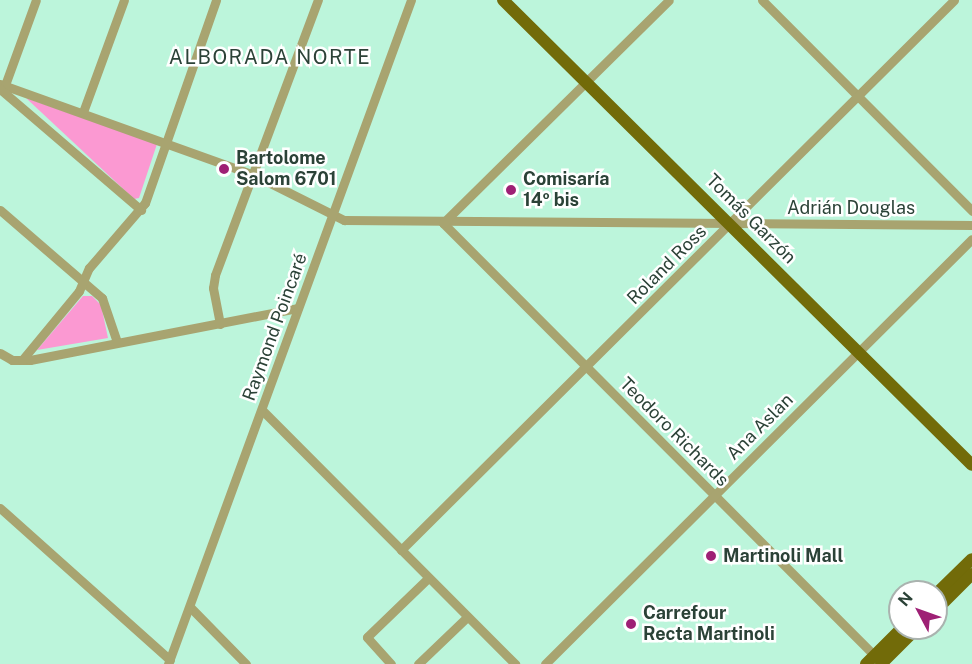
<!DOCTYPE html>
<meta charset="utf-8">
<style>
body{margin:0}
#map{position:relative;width:972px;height:664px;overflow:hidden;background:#bcf5db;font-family:"Public Sans",sans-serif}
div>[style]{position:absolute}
.green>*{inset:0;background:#fb99d2}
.minor>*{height:9px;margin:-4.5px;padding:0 4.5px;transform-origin:4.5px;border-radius:4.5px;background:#a8a470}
.major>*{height:12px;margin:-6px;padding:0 6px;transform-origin:6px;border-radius:6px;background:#726b09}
.dots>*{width:16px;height:16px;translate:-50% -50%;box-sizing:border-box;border:3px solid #fff;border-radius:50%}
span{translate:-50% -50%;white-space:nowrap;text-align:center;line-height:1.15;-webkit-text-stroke:5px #fff;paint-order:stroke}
.poi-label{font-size:18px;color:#2b4237;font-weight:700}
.left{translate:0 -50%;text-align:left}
.street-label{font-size:18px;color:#2b4237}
.neighbourhood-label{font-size:20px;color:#2b4237;letter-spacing:1.5px}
.north{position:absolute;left:888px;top:580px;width:60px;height:60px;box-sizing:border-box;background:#fff;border:2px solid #aab3af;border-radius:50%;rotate:311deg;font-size:16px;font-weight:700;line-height:24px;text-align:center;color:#2b4237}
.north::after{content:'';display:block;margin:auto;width:21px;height:27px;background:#9e2075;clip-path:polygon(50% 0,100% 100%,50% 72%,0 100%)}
</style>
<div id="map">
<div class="green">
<i style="clip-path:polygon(26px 98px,157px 144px,139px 198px,134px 199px)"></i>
<i style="clip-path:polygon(83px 296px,92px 296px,101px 305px,108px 338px,37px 350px)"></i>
</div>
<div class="minor">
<i style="left:762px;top:0;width:298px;rotate:45.1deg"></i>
<i style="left:0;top:84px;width:270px;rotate:19.7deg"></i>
<i style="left:254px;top:175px;width:101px;rotate:26.6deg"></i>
<i style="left:344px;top:220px;width:628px;rotate:0.46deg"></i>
<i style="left:5px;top:85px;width:90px;rotate:-70deg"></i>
<i style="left:0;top:89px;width:186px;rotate:40.6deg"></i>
<i style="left:83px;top:112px;width:119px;rotate:-69.9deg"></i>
<i style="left:0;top:210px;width:135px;rotate:40.8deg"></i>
<i style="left:102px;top:298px;width:46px;rotate:71.2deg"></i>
<i style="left:443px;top:223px;width:616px;rotate:45.07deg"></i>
<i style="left:443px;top:223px;width:317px;rotate:-44.6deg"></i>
<i style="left:220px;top:324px;width:37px;rotate:-101deg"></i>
<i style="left:213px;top:288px;width:13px;rotate:-81deg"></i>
<i style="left:215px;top:275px;width:294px;rotate:-69.5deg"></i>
<i style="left:0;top:353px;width:14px;rotate:30deg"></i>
<i style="left:12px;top:360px;width:18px"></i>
<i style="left:30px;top:360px;width:272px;rotate:-11deg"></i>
<i style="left:22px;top:360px;width:89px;rotate:-50.4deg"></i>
<i style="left:79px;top:291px;width:25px;rotate:-67deg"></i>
<i style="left:89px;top:268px;width:86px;rotate:-49.3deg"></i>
<i style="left:145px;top:203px;width:215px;rotate:-70.7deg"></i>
<i style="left:262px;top:410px;width:359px;rotate:45.1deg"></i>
<i style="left:0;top:508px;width:228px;rotate:41.8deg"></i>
<i style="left:401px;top:550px;width:780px;rotate:-44.84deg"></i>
<i style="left:190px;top:607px;width:80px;rotate:45.5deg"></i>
<i style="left:168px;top:664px;width:707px;rotate:-69.9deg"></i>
<i style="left:391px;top:664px;width:36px;rotate:-132deg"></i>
<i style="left:367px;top:637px;width:85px;rotate:-44deg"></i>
<i style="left:418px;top:664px;width:68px;rotate:-43.8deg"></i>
<i style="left:545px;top:664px;width:602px;rotate:-44.87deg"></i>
</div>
<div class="major">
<i style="left:503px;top:0;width:660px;rotate:44.75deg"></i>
<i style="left:936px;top:594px;width:50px;rotate:-44.2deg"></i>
<i style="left:936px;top:610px;width:51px;rotate:-45deg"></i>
<i style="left:866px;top:664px;width:51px;rotate:-45deg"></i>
<i style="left:881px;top:664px;width:51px;rotate:-45deg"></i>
</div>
<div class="dots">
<i style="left:224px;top:169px;background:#9e2075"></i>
<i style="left:511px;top:190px;background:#9e2075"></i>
<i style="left:711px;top:556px;background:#9e2075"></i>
<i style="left:631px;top:624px;background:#9e2075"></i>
</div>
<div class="poi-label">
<span class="left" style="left:236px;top:169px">Bartolome<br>Salom 6701</span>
<span class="left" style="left:523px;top:190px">Comisaría<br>14º bis</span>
<span class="left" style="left:723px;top:556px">Martinoli Mall</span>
<span class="left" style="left:643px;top:624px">Carrefour<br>Recta Martinoli</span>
</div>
<div class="street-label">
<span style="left:851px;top:208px">Adrián Douglas</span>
<span style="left:751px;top:219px;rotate:45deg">Tomás Garzón</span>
<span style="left:667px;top:265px;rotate:-45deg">Roland Ross</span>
<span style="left:275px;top:327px;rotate:-70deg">Raymond Poincaré</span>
<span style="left:760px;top:427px;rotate:-45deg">Ana Aslan</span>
<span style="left:674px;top:432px;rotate:45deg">Teodoro Richards</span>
</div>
<div class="neighbourhood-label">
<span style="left:270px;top:57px">ALBORADA NORTE</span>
</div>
<div class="north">N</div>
</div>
